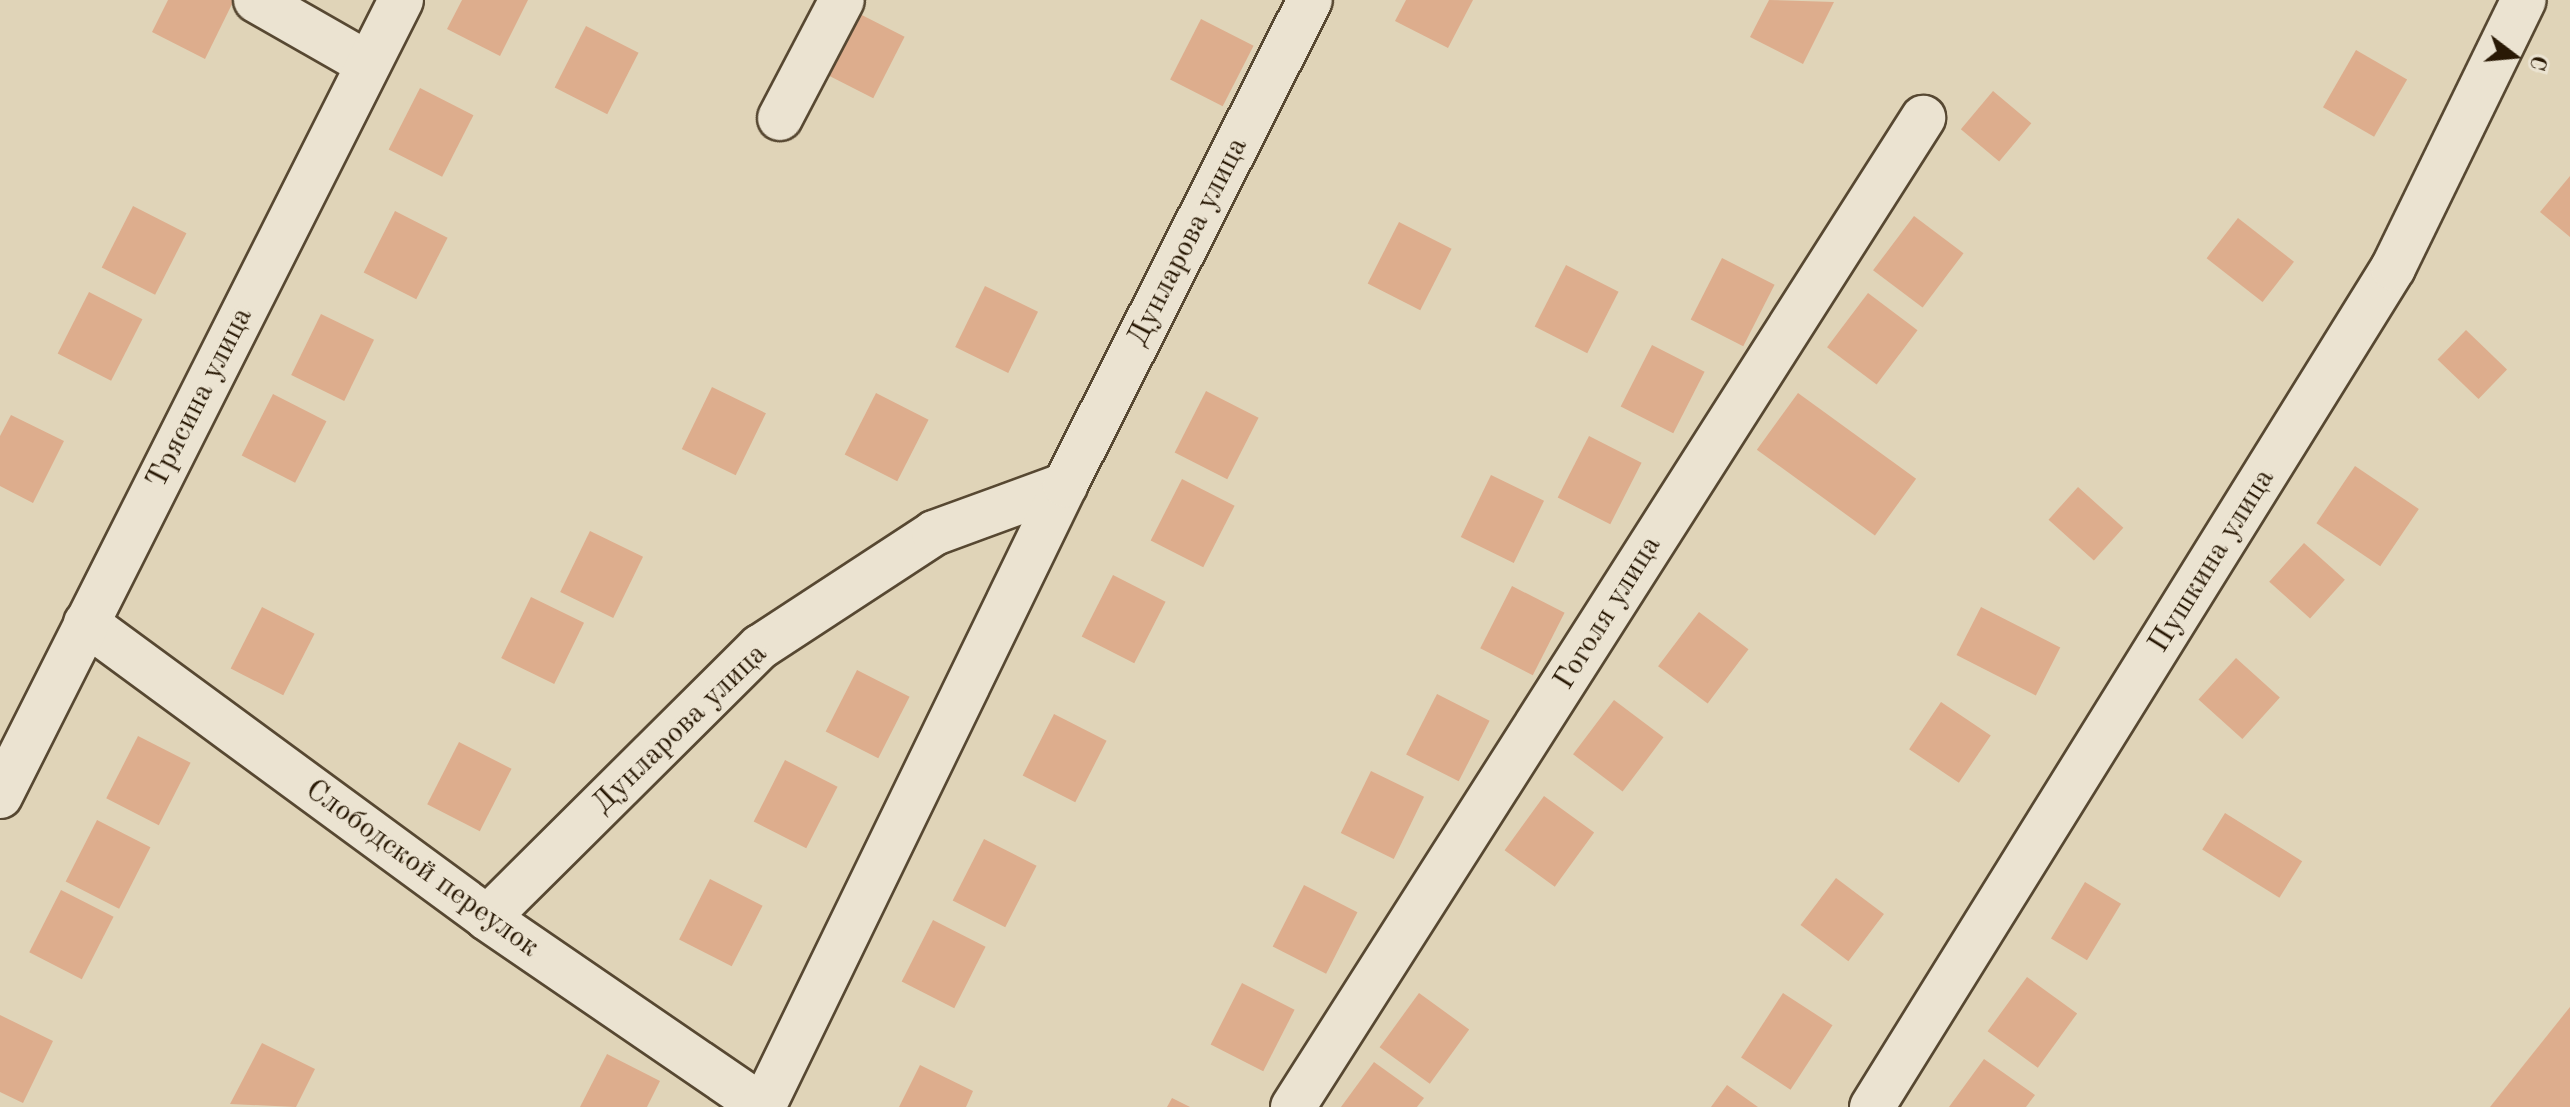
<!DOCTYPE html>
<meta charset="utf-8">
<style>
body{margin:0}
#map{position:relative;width:2570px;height:1107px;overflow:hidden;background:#e0d4b8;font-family:"Old Standard TT",serif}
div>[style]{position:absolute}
.building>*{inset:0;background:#ddad8d;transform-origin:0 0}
.roads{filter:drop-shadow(2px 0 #574832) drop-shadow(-2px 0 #574832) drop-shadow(0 2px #574832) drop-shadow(0 -2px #574832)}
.street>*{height:44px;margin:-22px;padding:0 22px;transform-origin:22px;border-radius:22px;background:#ebe3d1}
.secondary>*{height:44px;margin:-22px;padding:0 22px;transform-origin:22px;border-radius:22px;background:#ebe3d1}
span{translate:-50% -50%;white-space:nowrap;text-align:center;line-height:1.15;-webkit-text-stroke:7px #ebe3d1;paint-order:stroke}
.street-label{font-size:30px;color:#291905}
.north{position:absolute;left:2474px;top:16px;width:80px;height:80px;-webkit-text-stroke:6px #ebe3d1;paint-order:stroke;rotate:106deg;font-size:22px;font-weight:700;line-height:32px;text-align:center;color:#291905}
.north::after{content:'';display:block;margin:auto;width:28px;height:36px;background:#291905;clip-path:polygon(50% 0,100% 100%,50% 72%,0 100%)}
</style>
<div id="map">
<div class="building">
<i style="clip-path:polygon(168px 0,234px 0,205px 59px,152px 32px)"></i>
<i style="clip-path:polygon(462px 0,528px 0,500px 56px,447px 29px)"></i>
<i style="clip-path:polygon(1406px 0,1473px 0,1448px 48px,1395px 21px)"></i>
<i style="clip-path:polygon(1769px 0,1834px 2px,1803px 64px,1750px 37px)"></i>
<i style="left:852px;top:10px;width:59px;height:69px;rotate:27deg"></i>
<i style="left:1201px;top:19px;width:59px;height:68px;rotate:27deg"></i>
<i style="left:586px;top:26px;width:59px;height:69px;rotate:27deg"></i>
<i style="left:2356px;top:50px;width:59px;height:66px;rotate:30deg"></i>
<i style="left:420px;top:88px;width:60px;height:69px;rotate:27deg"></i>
<i style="left:1993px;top:91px;width:50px;height:50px;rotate:40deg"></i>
<i style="clip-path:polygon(2570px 176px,2570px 237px,2540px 212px)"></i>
<i style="left:133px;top:206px;width:60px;height:69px;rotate:27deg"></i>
<i style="left:395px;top:211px;width:59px;height:69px;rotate:27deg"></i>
<i style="left:1914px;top:216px;width:62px;height:68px;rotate:37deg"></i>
<i style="left:2238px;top:218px;width:71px;height:51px;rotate:38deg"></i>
<i style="left:1399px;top:222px;width:59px;height:69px;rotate:27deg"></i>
<i style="left:1722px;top:258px;width:59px;height:69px;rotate:27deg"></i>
<i style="left:1566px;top:265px;width:59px;height:69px;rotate:27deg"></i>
<i style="left:985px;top:286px;width:59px;height:68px;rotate:26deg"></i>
<i style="left:89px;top:292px;width:60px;height:69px;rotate:27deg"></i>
<i style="left:1868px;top:293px;width:62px;height:68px;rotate:37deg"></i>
<i style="left:321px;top:314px;width:59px;height:68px;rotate:26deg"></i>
<i style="left:2466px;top:330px;width:57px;height:41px;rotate:44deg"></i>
<i style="left:1652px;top:345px;width:59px;height:69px;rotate:27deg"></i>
<i style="left:712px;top:387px;width:60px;height:69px;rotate:26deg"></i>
<i style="left:1206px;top:391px;width:59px;height:69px;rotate:27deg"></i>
<i style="left:876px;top:393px;width:59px;height:69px;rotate:27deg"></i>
<i style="left:1798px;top:393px;width:146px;height:70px;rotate:36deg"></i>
<i style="left:273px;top:394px;width:60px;height:69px;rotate:27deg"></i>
<i style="clip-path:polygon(11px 415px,64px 441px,33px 503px,0 486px,0 436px)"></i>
<i style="left:1589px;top:436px;width:59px;height:69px;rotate:27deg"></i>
<i style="left:2355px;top:466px;width:77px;height:69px;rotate:34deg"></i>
<i style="left:1491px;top:475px;width:59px;height:69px;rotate:26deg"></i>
<i style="left:1182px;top:479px;width:59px;height:69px;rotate:27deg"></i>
<i style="left:2078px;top:487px;width:61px;height:44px;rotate:42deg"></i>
<i style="left:590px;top:531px;width:59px;height:68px;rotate:26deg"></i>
<i style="left:2304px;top:543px;width:55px;height:52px;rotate:42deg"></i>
<i style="left:1113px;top:575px;width:59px;height:69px;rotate:27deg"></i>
<i style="left:1512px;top:586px;width:59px;height:70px;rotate:27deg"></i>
<i style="left:531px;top:597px;width:59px;height:68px;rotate:26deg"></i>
<i style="left:262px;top:607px;width:59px;height:69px;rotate:27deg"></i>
<i style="left:1981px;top:607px;width:89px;height:54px;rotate:27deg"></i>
<i style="left:1699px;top:612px;width:62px;height:68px;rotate:37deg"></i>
<i style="left:2236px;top:658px;width:59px;height:56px;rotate:42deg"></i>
<i style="left:857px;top:670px;width:59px;height:69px;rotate:27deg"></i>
<i style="left:1437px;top:694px;width:59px;height:68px;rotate:27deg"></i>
<i style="left:1614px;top:700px;width:62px;height:68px;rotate:37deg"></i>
<i style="left:1941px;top:702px;width:60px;height:57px;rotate:34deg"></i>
<i style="left:1054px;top:714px;width:59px;height:69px;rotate:27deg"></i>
<i style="left:138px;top:736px;width:59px;height:70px;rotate:27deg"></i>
<i style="left:459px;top:742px;width:59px;height:70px;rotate:27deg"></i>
<i style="left:785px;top:760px;width:59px;height:69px;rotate:27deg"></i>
<i style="left:1371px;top:771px;width:59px;height:69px;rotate:26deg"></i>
<i style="left:1544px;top:796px;width:62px;height:67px;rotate:36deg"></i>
<i style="left:2225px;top:813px;width:91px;height:43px;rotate:32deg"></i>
<i style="left:97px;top:820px;width:60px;height:69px;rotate:27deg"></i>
<i style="left:984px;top:839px;width:59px;height:69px;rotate:27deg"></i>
<i style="left:1836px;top:878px;width:60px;height:59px;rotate:37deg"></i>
<i style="left:710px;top:879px;width:59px;height:68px;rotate:27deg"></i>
<i style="left:2085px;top:882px;width:42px;height:66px;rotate:31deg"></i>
<i style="left:1304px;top:885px;width:60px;height:69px;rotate:27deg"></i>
<i style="left:61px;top:890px;width:59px;height:70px;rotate:27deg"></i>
<i style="left:933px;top:920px;width:59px;height:69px;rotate:27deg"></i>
<i style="left:2027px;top:977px;width:62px;height:67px;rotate:36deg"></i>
<i style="left:1242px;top:983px;width:59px;height:69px;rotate:27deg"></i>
<i style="left:1419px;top:993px;width:62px;height:67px;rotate:36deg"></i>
<i style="left:1783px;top:993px;width:59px;height:77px;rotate:33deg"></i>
<i style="clip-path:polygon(2570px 1007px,2570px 1107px,2490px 1107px)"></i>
<i style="clip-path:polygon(0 1015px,53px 1041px,23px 1103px,0 1092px)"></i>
<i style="clip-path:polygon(262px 1043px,315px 1069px,296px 1107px,230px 1104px)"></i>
<i style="clip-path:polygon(607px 1054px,660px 1081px,647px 1107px,580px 1107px)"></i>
<i style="clip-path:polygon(1984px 1059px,2035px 1095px,2026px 1107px,1949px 1107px)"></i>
<i style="clip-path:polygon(1374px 1062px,1424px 1098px,1417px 1107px,1341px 1107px)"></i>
<i style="clip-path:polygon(920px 1065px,973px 1091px,966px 1107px,899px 1107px)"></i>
<i style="clip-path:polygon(1727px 1085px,1758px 1107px,1711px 1107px)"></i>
<i style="clip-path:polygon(1172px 1098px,1190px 1107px,1167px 1107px)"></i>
</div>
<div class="roads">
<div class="street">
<i style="left:256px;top:0;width:129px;rotate:29.7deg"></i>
<i style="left:780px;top:118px;width:133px;rotate:-62.3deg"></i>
<i style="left:86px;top:623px;width:498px;rotate:36.3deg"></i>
<i style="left:487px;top:918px;width:335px;rotate:34.4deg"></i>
<i style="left:487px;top:918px;width:385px;rotate:-44.8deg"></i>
<i style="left:760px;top:647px;width:208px;rotate:-33.2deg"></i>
<i style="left:934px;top:533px;width:140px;rotate:-20.1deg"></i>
<i style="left:1293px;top:1107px;width:1173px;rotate:-57.5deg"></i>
<i style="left:1872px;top:1107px;width:988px;rotate:-58.16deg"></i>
<i style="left:2393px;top:268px;width:298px;rotate:-64deg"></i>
</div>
<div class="secondary">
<i style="left:0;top:796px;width:891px;rotate:-63.26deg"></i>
<i style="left:763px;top:1107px;width:691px;rotate:-64.1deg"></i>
<i style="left:1065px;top:485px;width:543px;rotate:-63.2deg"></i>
</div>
</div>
<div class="street-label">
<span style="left:1188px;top:242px;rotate:-63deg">Дунларова улица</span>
<span style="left:200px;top:398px;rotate:-63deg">Трясина улица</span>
<span style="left:2212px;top:561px;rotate:-58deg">Пушкина улица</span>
<span style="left:1608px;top:613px;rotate:-58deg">Гоголя улица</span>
<span style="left:680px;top:729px;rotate:-44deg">Дунларова улица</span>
<span style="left:422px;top:869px;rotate:36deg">Слободской переулок</span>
</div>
<div class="north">С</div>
</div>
